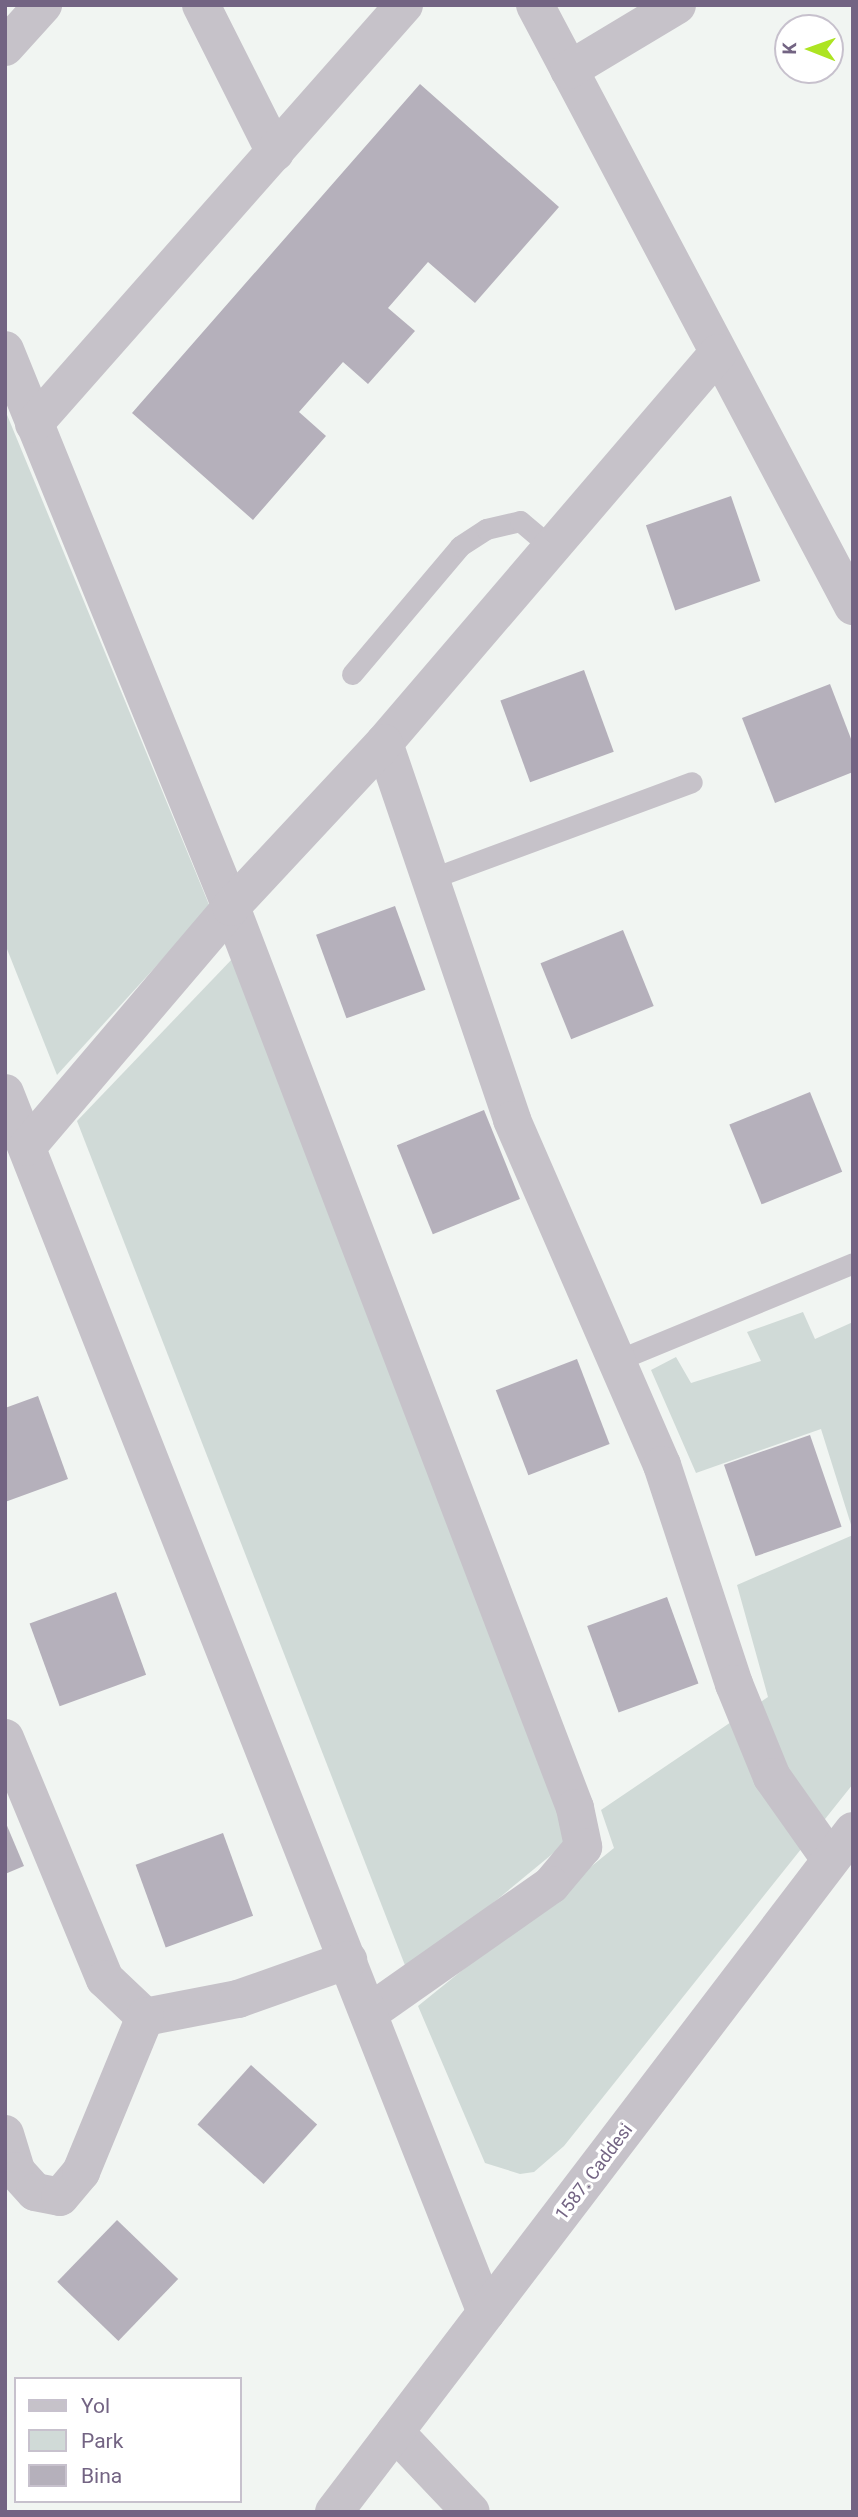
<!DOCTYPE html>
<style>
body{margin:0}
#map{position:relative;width:858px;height:2517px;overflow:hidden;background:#f1f5f2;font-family:Roboto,sans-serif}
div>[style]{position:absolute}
.green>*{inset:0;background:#d0dad7}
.building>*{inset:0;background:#b5b0bb;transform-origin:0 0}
.service>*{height:21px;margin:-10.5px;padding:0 10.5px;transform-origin:10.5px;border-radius:10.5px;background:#c6c2c9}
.minor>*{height:38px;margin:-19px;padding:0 19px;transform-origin:19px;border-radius:19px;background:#c6c2c9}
span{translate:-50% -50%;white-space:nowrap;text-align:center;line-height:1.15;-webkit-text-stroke:7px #fff;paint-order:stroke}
.street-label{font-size:18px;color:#736483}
.frame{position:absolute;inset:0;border:7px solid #736483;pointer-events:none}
.legend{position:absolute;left:14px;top:2377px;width:228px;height:126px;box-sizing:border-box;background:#fff;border:2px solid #c7c1cd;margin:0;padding:9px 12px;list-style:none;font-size:21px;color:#736483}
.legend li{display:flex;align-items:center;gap:14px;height:35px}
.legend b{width:35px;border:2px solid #c7c1cd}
.north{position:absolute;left:774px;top:14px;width:70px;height:70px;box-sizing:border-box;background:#fff;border:2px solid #c7c1cd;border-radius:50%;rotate:271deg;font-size:19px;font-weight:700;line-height:28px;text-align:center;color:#736483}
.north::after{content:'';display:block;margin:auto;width:24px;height:32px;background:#ade422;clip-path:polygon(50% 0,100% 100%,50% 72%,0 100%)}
</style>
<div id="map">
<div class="green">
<i style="clip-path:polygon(5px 410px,210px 907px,57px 1075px,5px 944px)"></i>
<i style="clip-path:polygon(235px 956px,579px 1832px,408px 1973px,77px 1121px)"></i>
<i style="clip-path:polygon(803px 1312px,815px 1339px,853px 1322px,853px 1531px,821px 1429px,696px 1473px,651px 1370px,676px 1357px,691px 1383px,761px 1361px,747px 1332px)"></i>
<i style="clip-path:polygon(853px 1535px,853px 1784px,564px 2146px,534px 2172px,520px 2174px,485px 2163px,418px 2006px,614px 1848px,601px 1810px,768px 1697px,737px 1585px)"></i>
</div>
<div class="building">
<i style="clip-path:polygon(420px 84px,559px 207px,475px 303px,428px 262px,388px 308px,415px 331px,368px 384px,343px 362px,299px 412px,326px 436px,253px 520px,132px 413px)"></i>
<i style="left:731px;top:496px;width:90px;height:90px;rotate:71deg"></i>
<i style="left:584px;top:670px;width:87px;height:89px;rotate:70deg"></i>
<i style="clip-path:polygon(830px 684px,853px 744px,853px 772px,775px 803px,742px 718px)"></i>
<i style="left:395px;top:906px;width:89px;height:84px;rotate:70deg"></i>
<i style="left:623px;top:930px;width:82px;height:89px;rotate:68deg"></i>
<i style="left:810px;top:1092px;width:86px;height:87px;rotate:68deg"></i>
<i style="left:484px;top:1110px;width:96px;height:94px;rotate:68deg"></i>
<i style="left:577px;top:1359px;width:91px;height:87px;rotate:69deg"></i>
<i style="clip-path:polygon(38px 1396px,68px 1479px,5px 1502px,5px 1408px)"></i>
<i style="left:810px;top:1435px;width:97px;height:91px;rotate:71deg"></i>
<i style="left:116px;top:1592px;width:88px;height:92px;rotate:70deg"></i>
<i style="left:667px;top:1597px;width:92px;height:85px;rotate:70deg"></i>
<i style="clip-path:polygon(5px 1821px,24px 1866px,5px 1874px)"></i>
<i style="left:223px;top:1833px;width:88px;height:93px;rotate:70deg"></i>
<i style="left:251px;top:2065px;width:89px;height:80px;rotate:42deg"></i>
<i style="left:117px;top:2220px;width:85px;height:86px;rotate:44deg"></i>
</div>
<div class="service">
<i style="left:352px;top:674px;width:167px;rotate:-49.8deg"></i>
<i style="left:460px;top:546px;width:31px;rotate:-33deg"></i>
<i style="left:486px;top:529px;width:35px;rotate:-13deg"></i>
<i style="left:520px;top:521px;width:42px;rotate:40.2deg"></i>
<i style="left:430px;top:879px;width:279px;rotate:-20.3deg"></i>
<i style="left:618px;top:1360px;width:254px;rotate:-22.4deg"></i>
</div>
<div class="minor">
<i style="left:201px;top:5px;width:165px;rotate:63.3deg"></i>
<i style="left:535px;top:5px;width:680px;rotate:62.12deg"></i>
<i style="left:5px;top:47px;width:57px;rotate:-47.9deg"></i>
<i style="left:569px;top:70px;width:126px;rotate:-31deg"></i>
<i style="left:5px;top:350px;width:601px;rotate:67.92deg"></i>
<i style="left:231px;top:907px;width:964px;rotate:69.1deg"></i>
<i style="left:575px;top:1808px;width:40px;rotate:78deg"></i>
<i style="left:583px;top:1847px;width:50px;rotate:130.1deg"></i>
<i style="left:551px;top:1885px;width:223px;rotate:144.9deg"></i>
<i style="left:718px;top:353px;width:513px;rotate:130.58deg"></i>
<i style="left:384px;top:743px;width:398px;rotate:71.2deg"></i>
<i style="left:512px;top:1120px;width:376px;rotate:66.5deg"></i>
<i style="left:662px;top:1465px;width:231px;rotate:71.8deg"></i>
<i style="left:734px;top:1684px;width:100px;rotate:67.8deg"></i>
<i style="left:772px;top:1777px;width:97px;rotate:54.7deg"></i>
<i style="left:34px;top:424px;width:559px;rotate:-48.55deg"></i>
<i style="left:5px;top:1093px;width:1311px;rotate:68.48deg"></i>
<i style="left:27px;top:1147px;width:315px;rotate:-49.6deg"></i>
<i style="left:231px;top:907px;width:224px;rotate:-47deg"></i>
<i style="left:5px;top:1738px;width:261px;rotate:67.5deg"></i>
<i style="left:105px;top:1979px;width:55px;rotate:43.5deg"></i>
<i style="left:145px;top:2017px;width:95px;rotate:-11deg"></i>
<i style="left:238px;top:1999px;width:117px;rotate:-19.5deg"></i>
<i style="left:5px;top:2134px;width:39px;rotate:73deg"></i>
<i style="left:16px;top:2171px;width:28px;rotate:48deg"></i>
<i style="left:35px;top:2192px;width:25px;rotate:11deg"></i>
<i style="left:60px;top:2197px;width:33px;rotate:-50deg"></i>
<i style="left:81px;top:2172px;width:168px;rotate:-67.6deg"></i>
<i style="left:395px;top:2432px;width:110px;rotate:46.5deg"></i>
<i style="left:334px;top:2512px;width:856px;rotate:-52.69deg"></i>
</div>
<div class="street-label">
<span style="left:594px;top:2172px;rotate:-53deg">1587. Caddesi</span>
</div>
<div class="frame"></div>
<ul class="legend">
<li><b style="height:9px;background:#c6c2c9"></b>Yol</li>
<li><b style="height:19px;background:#d0dad7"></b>Park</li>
<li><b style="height:19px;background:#b5b0bb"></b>Bina</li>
</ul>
<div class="north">K</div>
</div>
